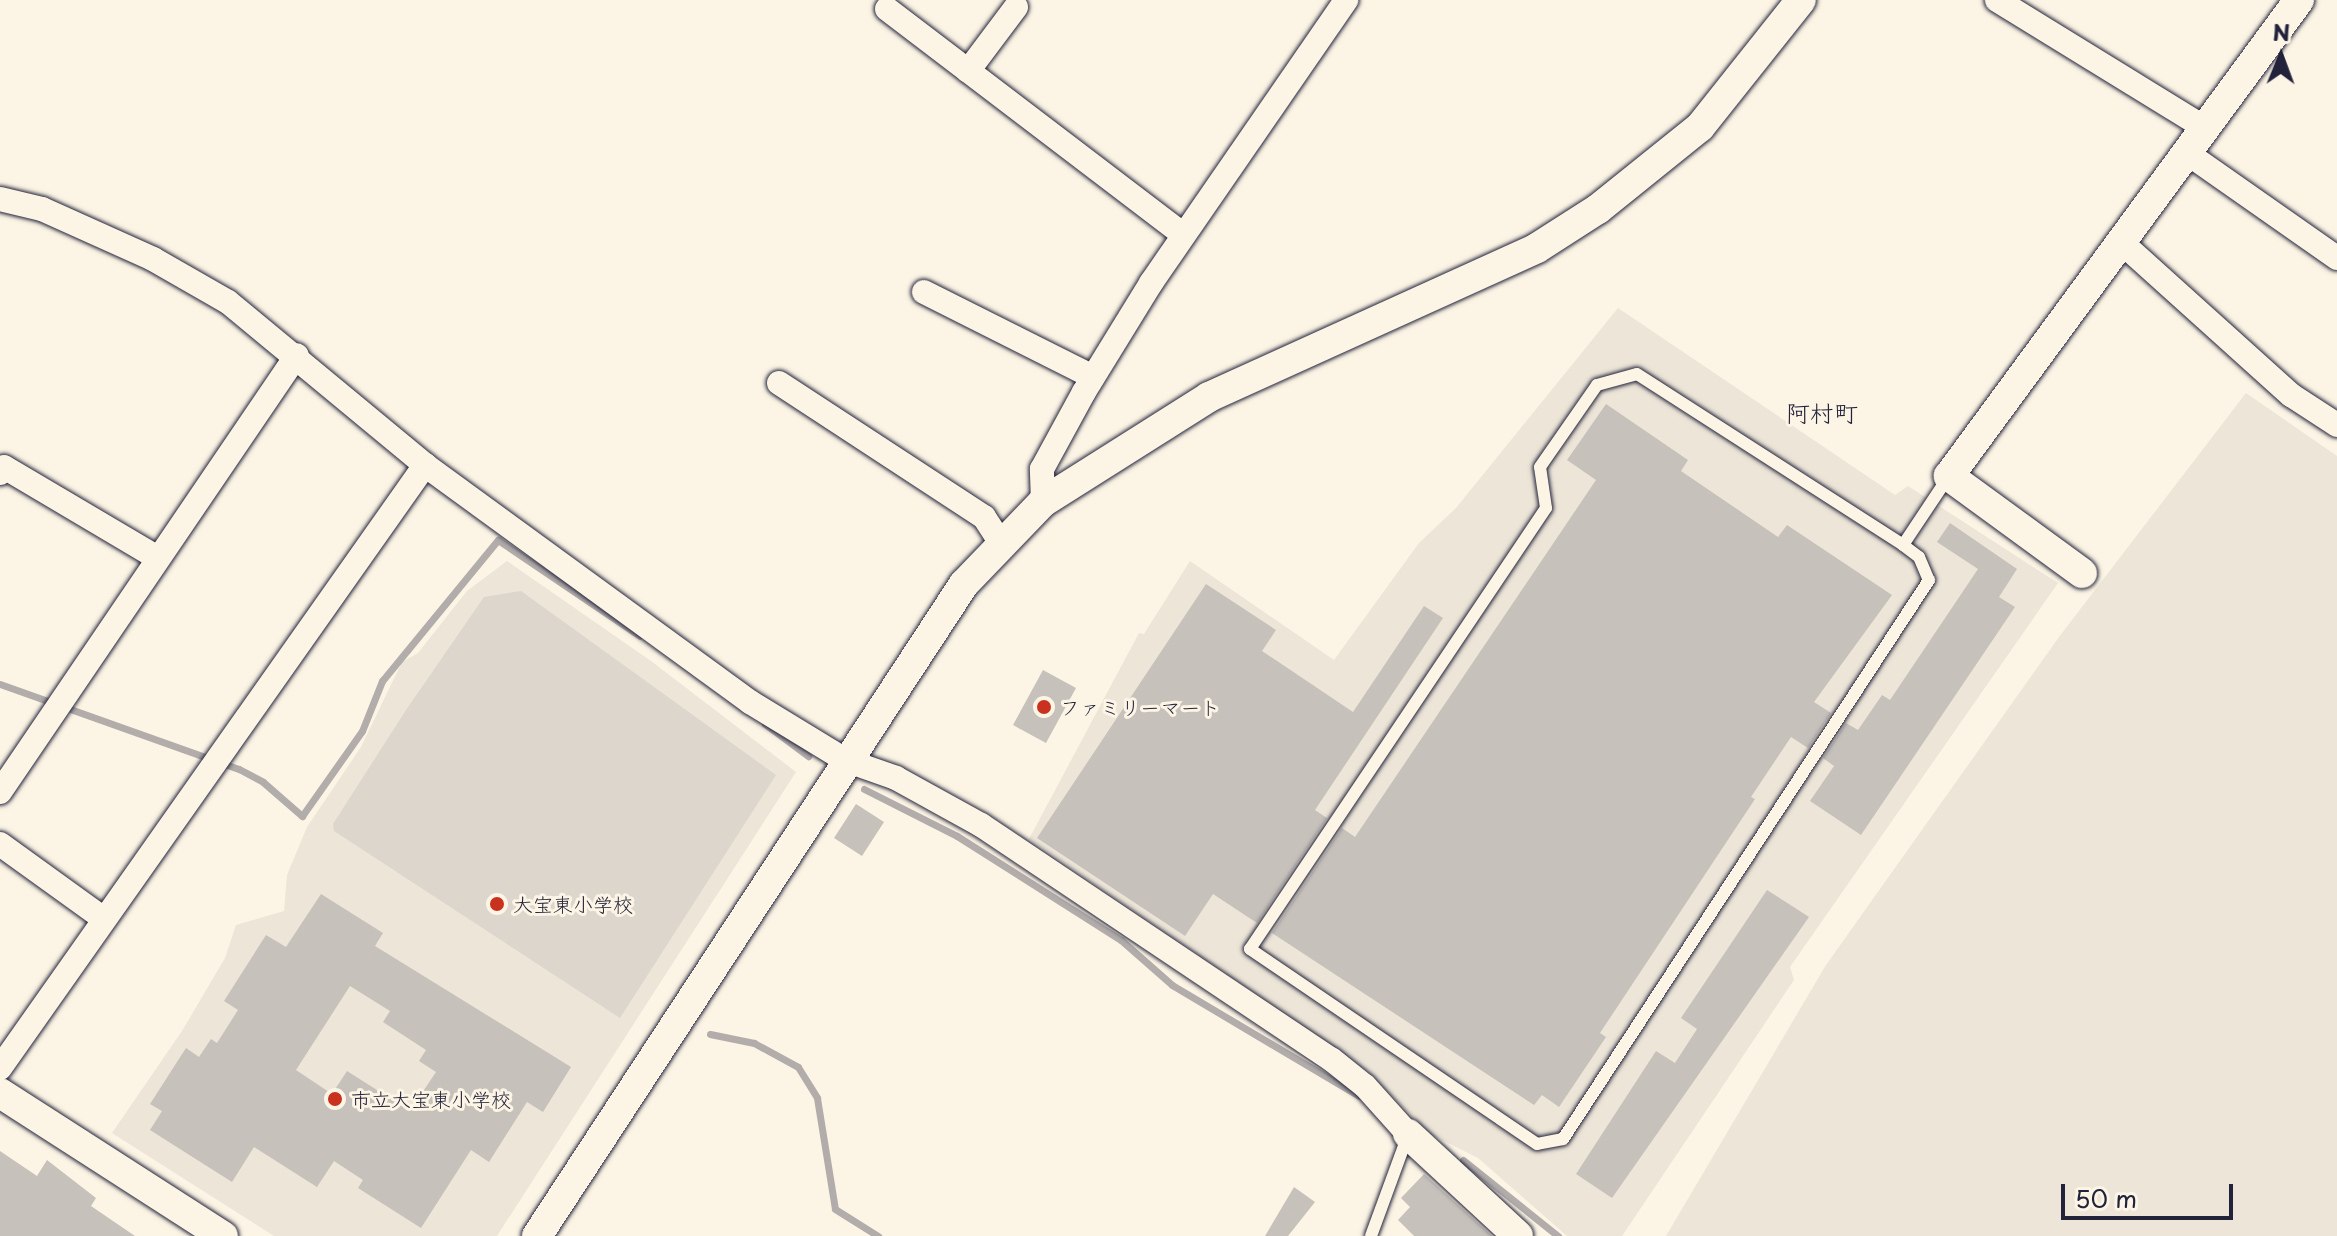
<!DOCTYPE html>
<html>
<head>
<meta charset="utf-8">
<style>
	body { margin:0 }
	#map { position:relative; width:2337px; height:1236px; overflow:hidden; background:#fcf5e5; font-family:"Playpen Sans","Klee One",sans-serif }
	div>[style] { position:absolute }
	.built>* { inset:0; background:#ece5d8 }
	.green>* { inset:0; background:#dcd6cc }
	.stream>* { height:7px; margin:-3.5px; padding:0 3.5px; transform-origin:3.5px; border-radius:3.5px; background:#b2adab }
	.building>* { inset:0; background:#c6c1bb }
	.roads { filter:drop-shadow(0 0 2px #22223b) drop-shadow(0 0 2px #22223b) }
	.service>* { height:12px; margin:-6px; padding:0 6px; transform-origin:6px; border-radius:6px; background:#fcf5e5 }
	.minor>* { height:24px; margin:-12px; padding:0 12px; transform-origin:12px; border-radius:12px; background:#fcf5e5 }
	.tertiary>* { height:30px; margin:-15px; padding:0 15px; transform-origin:15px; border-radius:15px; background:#fcf5e5 }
	.dots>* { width:22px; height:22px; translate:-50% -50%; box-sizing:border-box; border:4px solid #fcf5e5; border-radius:50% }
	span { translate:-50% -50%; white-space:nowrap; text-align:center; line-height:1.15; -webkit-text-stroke:6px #fcf5e5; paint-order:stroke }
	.poi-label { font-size:20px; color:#22223b }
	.left { translate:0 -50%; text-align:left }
	.quarter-label { font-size:24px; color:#22223b }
	.north { position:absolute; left:2241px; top:16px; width:80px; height:80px; -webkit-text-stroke:6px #fcf5e5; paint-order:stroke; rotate:1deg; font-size:22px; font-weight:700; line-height:32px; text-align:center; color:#22223b }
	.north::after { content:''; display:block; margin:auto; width:28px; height:36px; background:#22223b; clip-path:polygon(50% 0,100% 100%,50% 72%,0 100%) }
	.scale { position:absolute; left:2061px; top:1184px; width:172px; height:36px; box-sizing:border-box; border:4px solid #22223b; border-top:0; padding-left:10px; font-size:24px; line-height:28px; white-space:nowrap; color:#22223b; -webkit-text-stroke:6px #fcf5e5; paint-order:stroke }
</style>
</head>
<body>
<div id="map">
	<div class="built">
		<i style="clip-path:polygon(1618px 308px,1895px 495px,1908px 486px,2058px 583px,1790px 967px,1794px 980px,1622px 1236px,1567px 1236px,1478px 1158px,1430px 1134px,1367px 1071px,1029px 839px,1139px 633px,1144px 634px,1190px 561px,1334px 660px,1419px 543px,1456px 508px)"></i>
		<i style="clip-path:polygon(2246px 393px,2337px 456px,2337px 1236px,1666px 1236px,1826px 965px,2059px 637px)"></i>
		<i style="clip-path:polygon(507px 561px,651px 661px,796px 772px,497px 1236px,274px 1236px,112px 1133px,182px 1031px,225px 958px,236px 925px,284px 911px,287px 875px,307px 827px,361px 747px,402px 662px,418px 653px,467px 591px)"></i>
	</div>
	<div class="green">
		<i style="clip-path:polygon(521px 591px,776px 775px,620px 1018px,334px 831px,333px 824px,406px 710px,484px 597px)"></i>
	</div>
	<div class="stream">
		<i style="left:0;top:684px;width:254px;rotate:19.6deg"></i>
		<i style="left:239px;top:769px;width:27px;rotate:28deg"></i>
		<i style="left:263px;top:782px;width:52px;rotate:41.1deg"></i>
		<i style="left:302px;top:816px;width:104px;rotate:-54.8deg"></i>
		<i style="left:362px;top:731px;width:54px;rotate:-68.2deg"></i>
		<i style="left:382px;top:681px;width:183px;rotate:-50.6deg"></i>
		<i style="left:498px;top:540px;width:171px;rotate:34.1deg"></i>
		<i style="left:765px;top:724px;width:54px;rotate:36.7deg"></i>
		<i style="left:864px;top:789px;width:104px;rotate:26.8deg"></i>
		<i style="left:957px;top:836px;width:194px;rotate:32.4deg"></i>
		<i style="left:1121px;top:940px;width:68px;rotate:41.4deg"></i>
		<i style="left:1172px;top:985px;width:217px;rotate:30.7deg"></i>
		<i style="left:710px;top:1034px;width:45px;rotate:11.6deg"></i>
		<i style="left:754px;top:1043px;width:50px;rotate:28.6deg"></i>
		<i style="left:798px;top:1067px;width:36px;rotate:58deg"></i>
		<i style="left:817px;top:1098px;width:112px;rotate:80.8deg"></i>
		<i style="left:835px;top:1209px;width:51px;rotate:32.1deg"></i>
		<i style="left:1463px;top:1160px;width:122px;rotate:38.7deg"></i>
	</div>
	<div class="building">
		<i style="clip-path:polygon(1606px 404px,1688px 460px,1681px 471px,1778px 537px,1787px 525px,1892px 595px,1814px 702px,1831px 713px,1808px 748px,1791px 737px,1751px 797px,1755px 799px,1600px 1033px,1606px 1037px,1559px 1107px,1542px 1095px,1534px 1105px,1272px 933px,1342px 828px,1355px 837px,1596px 480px,1567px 460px)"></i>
		<i style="clip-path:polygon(1950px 523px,2017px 569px,1999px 597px,2015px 607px,1861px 835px,1810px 801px,1834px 766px,1823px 758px,1846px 723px,1858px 730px,1882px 695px,1890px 700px,1978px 569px,1937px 542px)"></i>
		<i style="clip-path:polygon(1206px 584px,1276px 630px,1262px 651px,1353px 712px,1424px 606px,1443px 618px,1315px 810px,1327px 818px,1257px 923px,1213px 894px,1185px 936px,1037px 838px)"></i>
		<i style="clip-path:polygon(1043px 670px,1076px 688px,1046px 743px,1013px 725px)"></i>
		<i style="clip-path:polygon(856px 804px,884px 822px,862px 856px,834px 838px)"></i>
		<i style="clip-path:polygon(1767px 890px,1809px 917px,1612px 1198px,1576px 1174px,1656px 1051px,1675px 1063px,1697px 1029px,1681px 1018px)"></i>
		<i style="clip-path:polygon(evenodd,321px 894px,383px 933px,375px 946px,571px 1067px,543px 1112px,527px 1102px,489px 1162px,471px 1150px,421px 1228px,358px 1188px,363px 1180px,334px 1161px,317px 1187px,254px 1147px,232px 1182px,150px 1130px,162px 1111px,150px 1104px,186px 1048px,199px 1057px,211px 1039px,217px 1043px,238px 1010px,224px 1001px,266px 935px,286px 947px,321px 894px,350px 986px,390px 1011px,383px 1022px,426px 1050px,419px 1061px,436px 1072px,410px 1111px,347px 1071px,332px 1094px,296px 1070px,350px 986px)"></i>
		<i style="clip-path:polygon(0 1151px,37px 1176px,47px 1160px,96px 1198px,91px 1206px,135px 1236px,0 1236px)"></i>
		<i style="clip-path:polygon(1424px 1174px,1492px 1236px,1414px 1236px,1398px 1220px,1410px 1207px,1401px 1198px)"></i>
		<i style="clip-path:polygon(1294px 1187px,1315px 1202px,1288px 1236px,1265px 1236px)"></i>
	</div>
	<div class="roads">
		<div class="service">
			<i style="left:1903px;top:545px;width:20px;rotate:37deg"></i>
			<i style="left:1919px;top:557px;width:25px;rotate:67deg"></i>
			<i style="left:1929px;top:580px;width:668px;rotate:123.21deg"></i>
			<i style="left:1563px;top:1139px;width:26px;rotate:169deg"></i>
			<i style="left:1537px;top:1144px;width:347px;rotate:-145.8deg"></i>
			<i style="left:1250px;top:949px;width:531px;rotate:-56.13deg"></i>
			<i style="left:1546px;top:508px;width:41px;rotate:-98.3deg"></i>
			<i style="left:1540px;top:467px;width:100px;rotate:-55.2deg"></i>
			<i style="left:1597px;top:385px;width:41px;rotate:-15.4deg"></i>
			<i style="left:1637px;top:374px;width:316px;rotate:32.7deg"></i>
			<i style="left:1903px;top:545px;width:83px;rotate:-56.3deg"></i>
			<i style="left:1371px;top:1236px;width:108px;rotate:-69.9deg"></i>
		</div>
		<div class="minor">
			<i style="left:1997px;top:0;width:244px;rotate:31.6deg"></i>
			<i style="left:887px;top:9px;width:373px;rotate:37.3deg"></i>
			<i style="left:968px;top:71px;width:80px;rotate:-53.1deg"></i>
			<i style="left:2187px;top:153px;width:183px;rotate:35deg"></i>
			<i style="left:0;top:199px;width:43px;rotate:13.4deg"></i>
			<i style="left:42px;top:209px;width:122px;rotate:24.2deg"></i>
			<i style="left:153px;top:259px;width:86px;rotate:29.8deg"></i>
			<i style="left:228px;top:302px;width:256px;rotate:39.6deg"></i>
			<i style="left:425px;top:465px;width:402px;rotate:36.1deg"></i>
			<i style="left:750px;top:702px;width:111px;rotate:31.4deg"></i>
			<i style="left:845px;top:760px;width:54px;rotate:19.4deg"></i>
			<i style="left:896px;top:778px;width:97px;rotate:28.9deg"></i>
			<i style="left:981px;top:825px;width:421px;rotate:33.8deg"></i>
			<i style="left:1331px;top:1059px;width:43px;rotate:38.5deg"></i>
			<i style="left:1365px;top:1086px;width:64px;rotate:48.1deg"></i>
			<i style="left:2121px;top:242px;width:229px;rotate:42deg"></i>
			<i style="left:2291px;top:395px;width:55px;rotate:33.1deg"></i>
			<i style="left:924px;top:292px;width:189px;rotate:26.7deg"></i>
			<i style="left:779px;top:383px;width:245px;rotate:33.2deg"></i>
			<i style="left:984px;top:517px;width:33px;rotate:57deg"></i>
			<i style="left:0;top:473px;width:7px;rotate:-56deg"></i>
			<i style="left:4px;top:467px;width:177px;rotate:30.6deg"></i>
			<i style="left:1043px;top:502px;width:33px;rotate:-92deg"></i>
			<i style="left:1042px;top:469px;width:88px;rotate:-61.4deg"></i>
			<i style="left:1084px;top:392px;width:128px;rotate:-58.4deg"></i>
			<i style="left:1151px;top:283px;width:344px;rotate:-55.4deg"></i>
			<i style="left:0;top:792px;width:528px;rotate:-55.8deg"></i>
			<i style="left:0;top:844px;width:128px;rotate:35.8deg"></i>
			<i style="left:0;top:1068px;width:738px;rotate:-54.82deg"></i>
		</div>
		<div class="tertiary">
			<i style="left:2082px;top:573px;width:165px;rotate:-143.9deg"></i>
			<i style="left:1949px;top:476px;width:591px;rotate:-53.67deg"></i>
			<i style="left:0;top:1093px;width:265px;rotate:32.7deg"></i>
			<i style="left:1408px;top:1134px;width:150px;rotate:42.8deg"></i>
			<i style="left:537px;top:1236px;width:779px;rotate:-56.78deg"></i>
			<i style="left:964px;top:584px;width:114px;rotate:-46.1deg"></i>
			<i style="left:1043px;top:502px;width:196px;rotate:-32.3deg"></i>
			<i style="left:1209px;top:397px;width:360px;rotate:-24.4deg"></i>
			<i style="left:1537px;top:248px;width:72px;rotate:-32.6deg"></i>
			<i style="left:1598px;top:209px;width:131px;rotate:-38.8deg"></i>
			<i style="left:1700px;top:127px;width:162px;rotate:-51.5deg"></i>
		</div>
	</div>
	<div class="dots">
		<i style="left:1044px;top:707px;background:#c8321e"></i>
		<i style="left:497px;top:904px;background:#c8321e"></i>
		<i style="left:335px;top:1099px;background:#c8321e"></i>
	</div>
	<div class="poi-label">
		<span class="left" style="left:1060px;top:707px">ファミリーマート</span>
		<span class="left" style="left:513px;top:904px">大宝東小学校</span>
		<span class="left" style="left:351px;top:1099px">市立大宝東小学校</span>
	</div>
	<div class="quarter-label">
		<span style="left:1822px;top:413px">阿村町</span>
	</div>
	<div class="north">N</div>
	<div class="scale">50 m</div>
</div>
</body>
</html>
